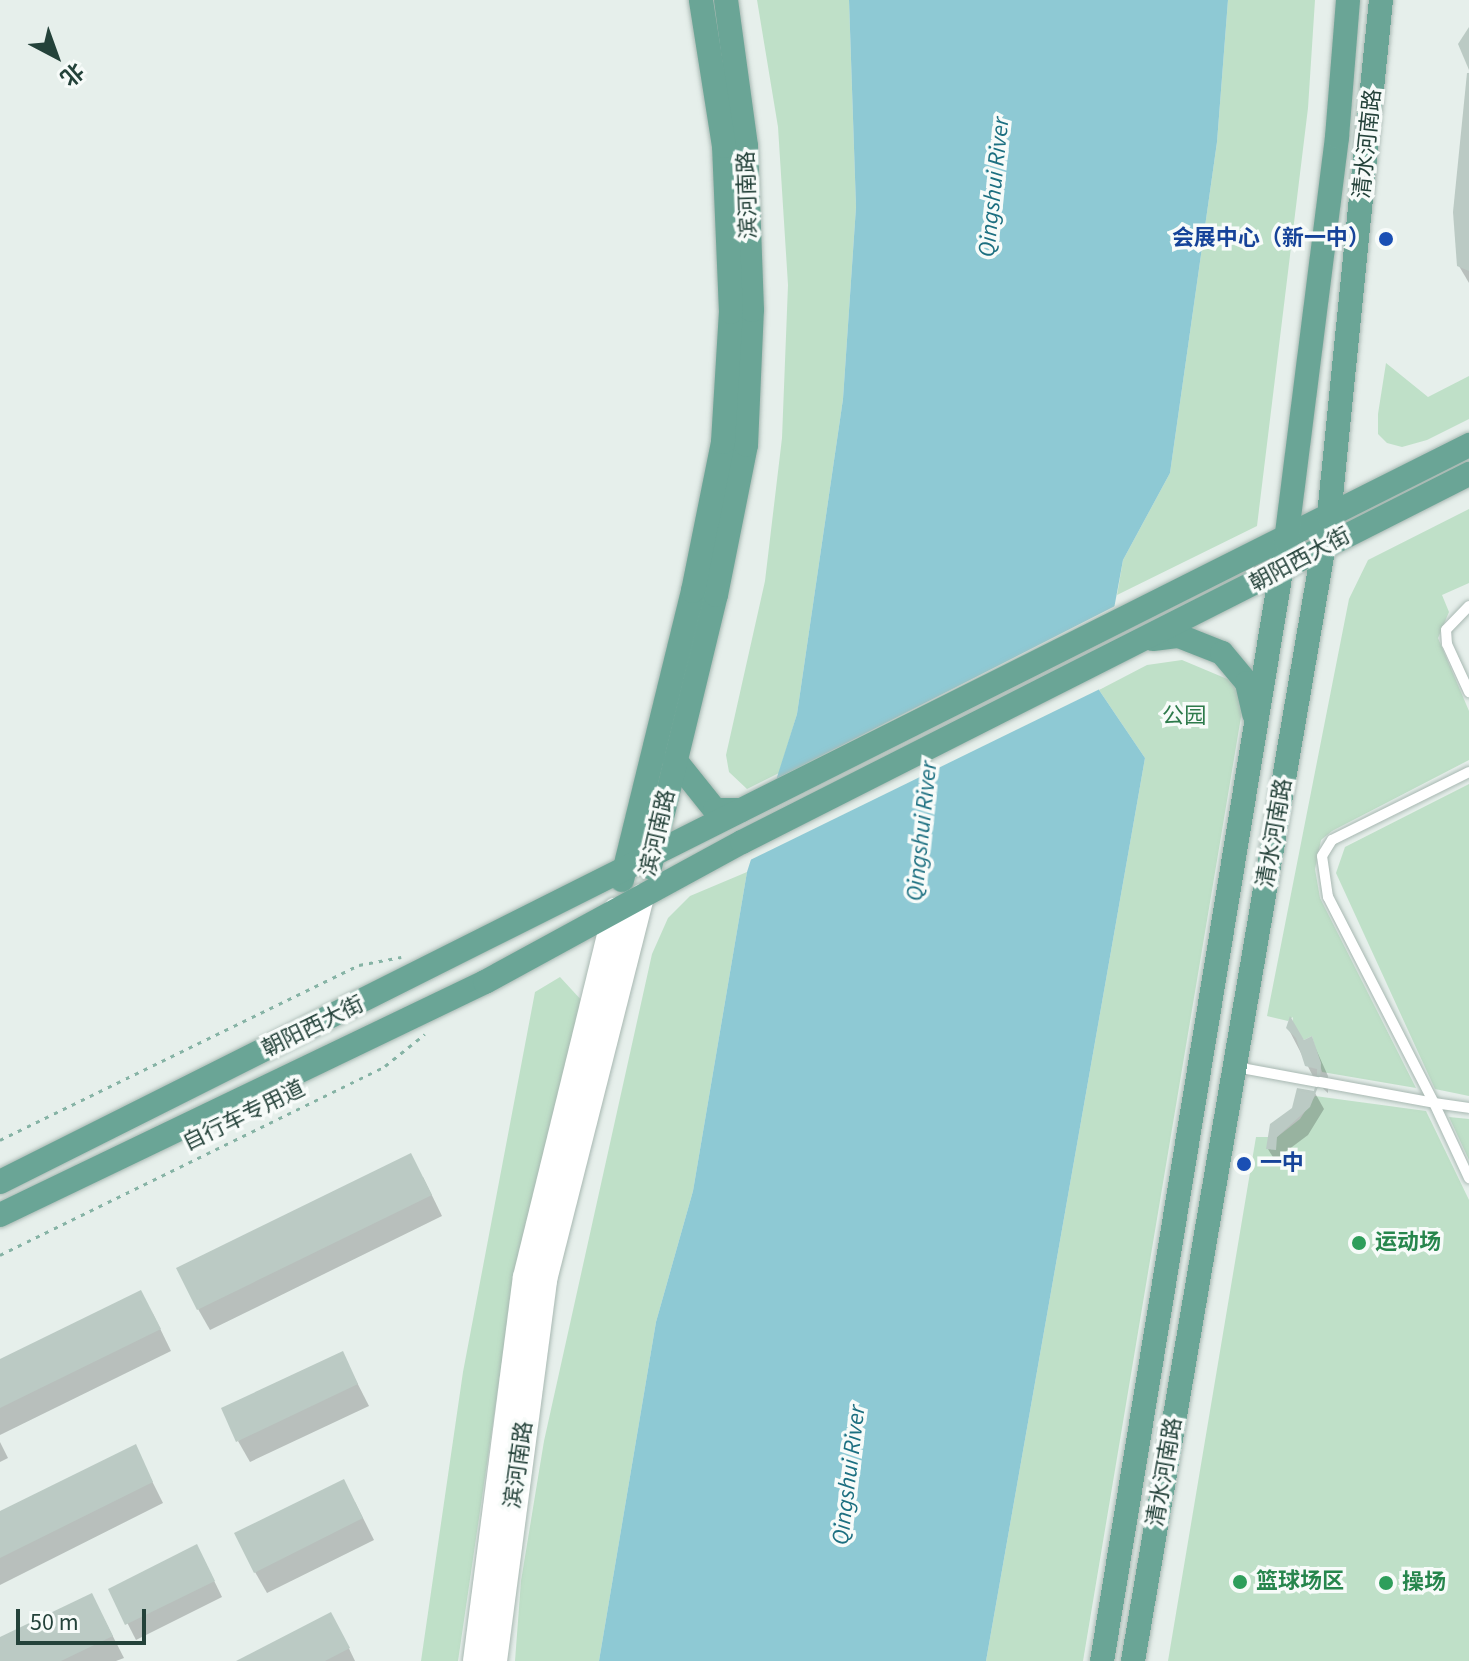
<!DOCTYPE html>
<html>
<head>
<meta charset="utf-8">
<style>
	body { margin:0 }
	#map { position:relative; width:1469px; height:1661px; overflow:hidden; background:#e6efeb; font-family:"Source Sans 3","Noto Sans SC",sans-serif }
	div>[style] { position:absolute }
	.green>* { inset:0; background:#bfe0c8 }
	.water>* { inset:0; background:#8ec9d4 }
	.pier>* { inset:0; background:#e6efeb }
	.shadow>* { inset:0; background:#0003 }
	.building>* { inset:0; background:#bbcac4 }
	.path>* { height:3px; margin-top:-1.5px; transform-origin:0; background:repeating-linear-gradient(90deg,#86b3a5 0 4px,transparent 0 10px) }
	.roads { filter:drop-shadow(0 0 2px #a8b8b2) drop-shadow(0 0 2px #a8b8b2) }
	.lane>* { height:10px; margin:-5px; padding:0 5px; transform-origin:5px; border-radius:5px; background:#fff }
	.secondary>* { height:24px; margin:-12px; padding:0 12px; transform-origin:12px; border-radius:12px; background:#fff }
	.primary>* { height:24px; margin:-12px; padding:0 12px; transform-origin:12px; border-radius:12px; background:#6aa596 }
	.dots>* { width:22px; height:22px; translate:-50% -50%; box-sizing:border-box; border:4px solid #f7fbf9; border-radius:50% }
	span { translate:-50% -50%; white-space:nowrap; text-align:center; line-height:1.15; -webkit-text-stroke:7px #f7fbf9; paint-order:stroke }
	.street-label { font-size:22px; color:#24423a }
	.transit-label { font-size:22px; color:#164399; font-weight:700 }
	.right { translate:-100% -50%; text-align:right }
	.left { translate:0 -50%; text-align:left }
	.park-label { font-size:22px; color:#2d7a4b }
	.leisure-label { font-size:22px; color:#27864d; font-weight:700 }
	.water-label { font-size:24px; color:#1c6f80; font-style:italic }
	.north { position:absolute; left:16px; top:16px; width:80px; height:80px; -webkit-text-stroke:6px #f7fbf9; paint-order:stroke; rotate:139deg; font-size:22px; font-weight:700; line-height:32px; text-align:center; color:#24423a }
	.north::after { content:''; display:block; margin:auto; width:28px; height:36px; background:#24423a; clip-path:polygon(50% 0,100% 100%,50% 72%,0 100%) }
	.scale { position:absolute; left:16px; top:1609px; width:130px; height:36px; box-sizing:border-box; border:4px solid #24423a; border-top:0; padding-left:10px; font-size:24px; line-height:28px; white-space:nowrap; color:#24423a; -webkit-text-stroke:6px #f7fbf9; paint-order:stroke }
</style>
</head>
<body>
<div id="map">
	<div class="green">
		<i style="clip-path:polygon(757px 0,849px 0,856px 207px,843px 399px,797px 714px,779px 773px,747px 789px,729px 772px,726px 755px,765px 581px,782px 438px,788px 285px,778px 127px)"></i>
		<i style="clip-path:polygon(1228px 0,1315px 0,1308px 108px,1257px 526px,1117px 595px,1123px 560px,1170px 473px,1217px 142px)"></i>
		<i style="clip-path:polygon(1386px 363px,1428px 397px,1469px 376px,1469px 419px,1427px 440px,1402px 447px,1387px 443px,1378px 434px,1378px 414px)"></i>
		<i style="clip-path:polygon(1469px 509px,1469px 583px,1442px 595px,1449px 612px,1438px 638px,1469px 711px,1469px 760px,1332px 831px,1321px 840px,1315px 869px,1320px 898px,1416px 1088px,1322px 1072px,1312px 1036px,1304px 1040px,1292px 1025px,1293px 1017px,1288px 1021px,1267px 1016px,1349px 599px,1368px 560px)"></i>
		<i style="clip-path:polygon(1182px 660px,1232px 681px,1243px 705px,1083px 1661px,986px 1661px,1145px 758px,1099px 690px,1147px 665px)"></i>
		<i style="clip-path:polygon(1469px 784px,1469px 1096px,1435px 1089px,1336px 873px,1345px 847px)"></i>
		<i style="clip-path:polygon(747px 872px,693px 1191px,656px 1322px,599px 1661px,515px 1661px,521px 1581px,544px 1441px,652px 954px,668px 918px,690px 896px)"></i>
		<i style="clip-path:polygon(560px 977px,584px 1003px,511px 1300px,458px 1661px,421px 1661px,463px 1372px,535px 992px)"></i>
		<i style="clip-path:polygon(1315px 1096px,1426px 1111px,1469px 1200px,1469px 1661px,1168px 1661px,1256px 1137px,1277px 1137px,1300px 1119px)"></i>
		<i style="clip-path:polygon(1449px 1117px,1469px 1119px,1469px 1160px)"></i>
	</div>
	<div class="water">
		<i style="clip-path:polygon(849px 0,1228px 0,1217px 142px,1170px 473px,1123px 560px,1099px 690px,1145px 758px,986px 1661px,599px 1661px,656px 1322px,693px 1191px,747px 872px,797px 714px,843px 399px,856px 207px)"></i>
	</div>
	<div class="pier">
		<i style="clip-path:polygon(1119px 604px,1104px 687px,746px 862px,772px 781px)"></i>
	</div>
	<div class="shadow">
		<i style="clip-path:polygon(1469px 72px,1469px 283px,1459px 266px,1455px 213px)"></i>
		<i style="clip-path:polygon(1288px 1028px,1303px 1043px,1311px 1038px,1328px 1076px,1328px 1093px,1316px 1082px)"></i>
		<i style="clip-path:polygon(1298px 1091px,1315px 1093px,1324px 1109px,1308px 1135px,1284px 1153px,1284px 1165px,1277px 1164px,1268px 1149px,1293px 1110px)"></i>
		<i style="clip-path:polygon(423px 1177px,442px 1216px,210px 1330px,198px 1309px)"></i>
		<i style="clip-path:polygon(153px 1314px,171px 1351px,0 1435px,0 1361px)"></i>
		<i style="clip-path:polygon(342px 1353px,369px 1406px,250px 1462px,238px 1441px)"></i>
		<i style="clip-path:polygon(0 1442px,8px 1458px,0 1462px)"></i>
		<i style="clip-path:polygon(135px 1447px,163px 1503px,0 1585px,0 1513px)"></i>
		<i style="clip-path:polygon(355px 1502px,374px 1540px,267px 1593px,255px 1572px)"></i>
		<i style="clip-path:polygon(205px 1562px,222px 1597px,136px 1640px,110px 1589px)"></i>
		<i style="clip-path:polygon(103px 1617px,124px 1658px,116px 1661px,0 1661px,0 1639px)"></i>
		<i style="clip-path:polygon(343px 1636px,355px 1661px,240px 1661px)"></i>
	</div>
	<div class="building">
		<i style="clip-path:polygon(1469px 27px,1469px 70px,1458px 44px)"></i>
		<i style="clip-path:polygon(1467px 73px,1469px 73px,1469px 271px,1457px 266px,1453px 212px)"></i>
		<i style="clip-path:polygon(1290px 1016px,1304px 1040px,1312px 1036px,1321px 1063px,1320px 1082px,1310px 1107px,1277px 1137px,1276px 1150px,1266px 1149px,1270px 1124px,1292px 1108px,1297px 1088px,1314px 1091px,1317px 1079px,1317px 1069px,1305px 1066px,1296px 1038px,1286px 1028px)"></i>
		<i style="clip-path:polygon(411px 1153px,432px 1195px,197px 1310px,176px 1268px)"></i>
		<i style="clip-path:polygon(141px 1290px,161px 1329px,0 1408px,0 1359px)"></i>
		<i style="clip-path:polygon(343px 1351px,358px 1384px,236px 1442px,221px 1408px)"></i>
		<i style="clip-path:polygon(136px 1444px,153px 1482px,0 1558px,0 1511px)"></i>
		<i style="clip-path:polygon(344px 1479px,363px 1518px,254px 1573px,234px 1533px)"></i>
		<i style="clip-path:polygon(197px 1544px,215px 1581px,125px 1625px,108px 1589px)"></i>
		<i style="clip-path:polygon(92px 1593px,113px 1636px,61px 1661px,0 1661px,0 1637px)"></i>
		<i style="clip-path:polygon(331px 1612px,350px 1648px,325px 1661px,236px 1661px)"></i>
	</div>
	<div class="path">
		<i style="left:0;top:1140px;width:399px;rotate:-26deg"></i>
		<i style="left:359px;top:965px;width:43px;rotate:-10.8deg"></i>
		<i style="left:0;top:1255px;width:429px;rotate:-26.1deg"></i>
		<i style="left:385px;top:1066px;width:51px;rotate:-38.7deg"></i>
	</div>
	<div class="roads">
		<div class="lane">
			<i style="left:1469px;top:606px;width:33px;rotate:134deg"></i>
			<i style="left:1446px;top:630px;width:14px;rotate:86deg"></i>
			<i style="left:1447px;top:644px;width:53px;rotate:65.4deg"></i>
			<i style="left:1236px;top:1067px;width:82px;rotate:10.5deg"></i>
			<i style="left:1320px;top:1082px;width:116px;rotate:10.4deg"></i>
			<i style="left:1434px;top:1103px;width:232px;rotate:-117.2deg"></i>
			<i style="left:1328px;top:897px;width:41px;rotate:-98.3deg"></i>
			<i style="left:1322px;top:856px;width:19px;rotate:-58deg"></i>
			<i style="left:1332px;top:840px;width:153px;rotate:-26.4deg"></i>
			<i style="left:1434px;top:1103px;width:83px;rotate:65deg"></i>
			<i style="left:1434px;top:1103px;width:35px;rotate:8deg"></i>
		</div>
		<div class="secondary">
			<i style="left:475px;top:1661px;width:387px;rotate:-82.6deg"></i>
			<i style="left:525px;top:1277px;width:378px;rotate:-76.2deg"></i>
			<i style="left:495px;top:1661px;width:384px;rotate:-82.5deg"></i>
			<i style="left:545px;top:1280px;width:396px;rotate:-75.8deg"></i>
		</div>
		<div class="primary">
			<i style="left:1153px;top:639px;width:26px;rotate:-7deg"></i>
			<i style="left:1179px;top:636px;width:46px;rotate:21.6deg"></i>
			<i style="left:1222px;top:653px;width:39px;rotate:50deg"></i>
			<i style="left:1247px;top:683px;width:32px;rotate:77deg"></i>
			<i style="left:675px;top:760px;width:64px;rotate:51.3deg"></i>
			<i style="left:715px;top:810px;width:26px"></i>
			<i style="left:650px;top:867px;width:280px;rotate:-76.4deg"></i>
			<i style="left:716px;top:595px;width:153px;rotate:-78.7deg"></i>
			<i style="left:746px;top:445px;width:135px;rotate:-87.5deg"></i>
			<i style="left:752px;top:310px;width:164px;rotate:-92.1deg"></i>
			<i style="left:746px;top:146px;width:147px;rotate:-97.8deg"></i>
			<i style="left:622px;top:880px;width:298px;rotate:-76.2deg"></i>
			<i style="left:693px;top:591px;width:152px;rotate:-78.6deg"></i>
			<i style="left:723px;top:442px;width:130px;rotate:-86.5deg"></i>
			<i style="left:731px;top:312px;width:166px;rotate:-92.4deg"></i>
			<i style="left:724px;top:146px;width:148px;rotate:-99deg"></i>
			<i style="left:0;top:1182px;width:1644px;rotate:-26.64deg"></i>
			<i style="left:0;top:1215px;width:538px;rotate:-25.66deg"></i>
			<i style="left:485px;top:982px;width:293px;rotate:-28.6deg"></i>
			<i style="left:742px;top:842px;width:815px;rotate:-26.85deg"></i>
			<i style="left:1102px;top:1661px;width:1135px;rotate:-80.67deg"></i>
			<i style="left:1286px;top:541px;width:407px;rotate:-82.8deg"></i>
			<i style="left:1337px;top:137px;width:137px;rotate:-85.4deg"></i>
			<i style="left:1133px;top:1661px;width:1162px;rotate:-80.29deg"></i>
			<i style="left:1329px;top:516px;width:519px;rotate:-84.25deg"></i>
		</div>
	</div>
	<div class="dots">
		<i style="left:1386px;top:239px;background:#1a4fb4"></i>
		<i style="left:1244px;top:1164px;background:#1a4fb4"></i>
		<i style="left:1359px;top:1243px;background:#2e9e5b"></i>
		<i style="left:1240px;top:1582px;background:#2e9e5b"></i>
		<i style="left:1386px;top:1583px;background:#2e9e5b"></i>
	</div>
	<div class="street-label">
		<span style="left:1368px;top:144px;rotate:-84deg">清水河南路</span>
		<span style="left:748px;top:195px;rotate:-92deg">滨河南路</span>
		<span style="left:1300px;top:560px;rotate:-28deg">朝阳西大街</span>
		<span style="left:658px;top:833px;rotate:-77deg">滨河南路</span>
		<span style="left:1275px;top:833px;rotate:-80deg">清水河南路</span>
		<span style="left:313px;top:1027px;rotate:-26deg">朝阳西大街</span>
		<span style="left:244px;top:1116px;rotate:-26deg">自行车专用道</span>
		<span style="left:519px;top:1465px;rotate:-82deg">滨河南路</span>
		<span style="left:1165px;top:1472px;rotate:-80deg">清水河南路</span>
	</div>
	<div class="transit-label">
		<span class="right" style="left:1370px;top:239px">会展中心（新一中）</span>
		<span class="left" style="left:1260px;top:1164px">一中</span>
	</div>
	<div class="park-label">
		<span style="left:1184px;top:717px">公园</span>
	</div>
	<div class="leisure-label">
		<span class="left" style="left:1375px;top:1243px">运动场</span>
		<span class="left" style="left:1256px;top:1582px">篮球场区</span>
		<span class="left" style="left:1402px;top:1583px">操场</span>
	</div>
	<div class="water-label">
		<span style="left:994px;top:187px;rotate:-84deg">Qingshui River</span>
		<span style="left:922px;top:831px;rotate:-84deg">Qingshui River</span>
		<span style="left:849px;top:1475px;rotate:-83deg">Qingshui River</span>
	</div>
	<div class="north">北</div>
	<div class="scale">50 m</div>
</div>
</body>
</html>
